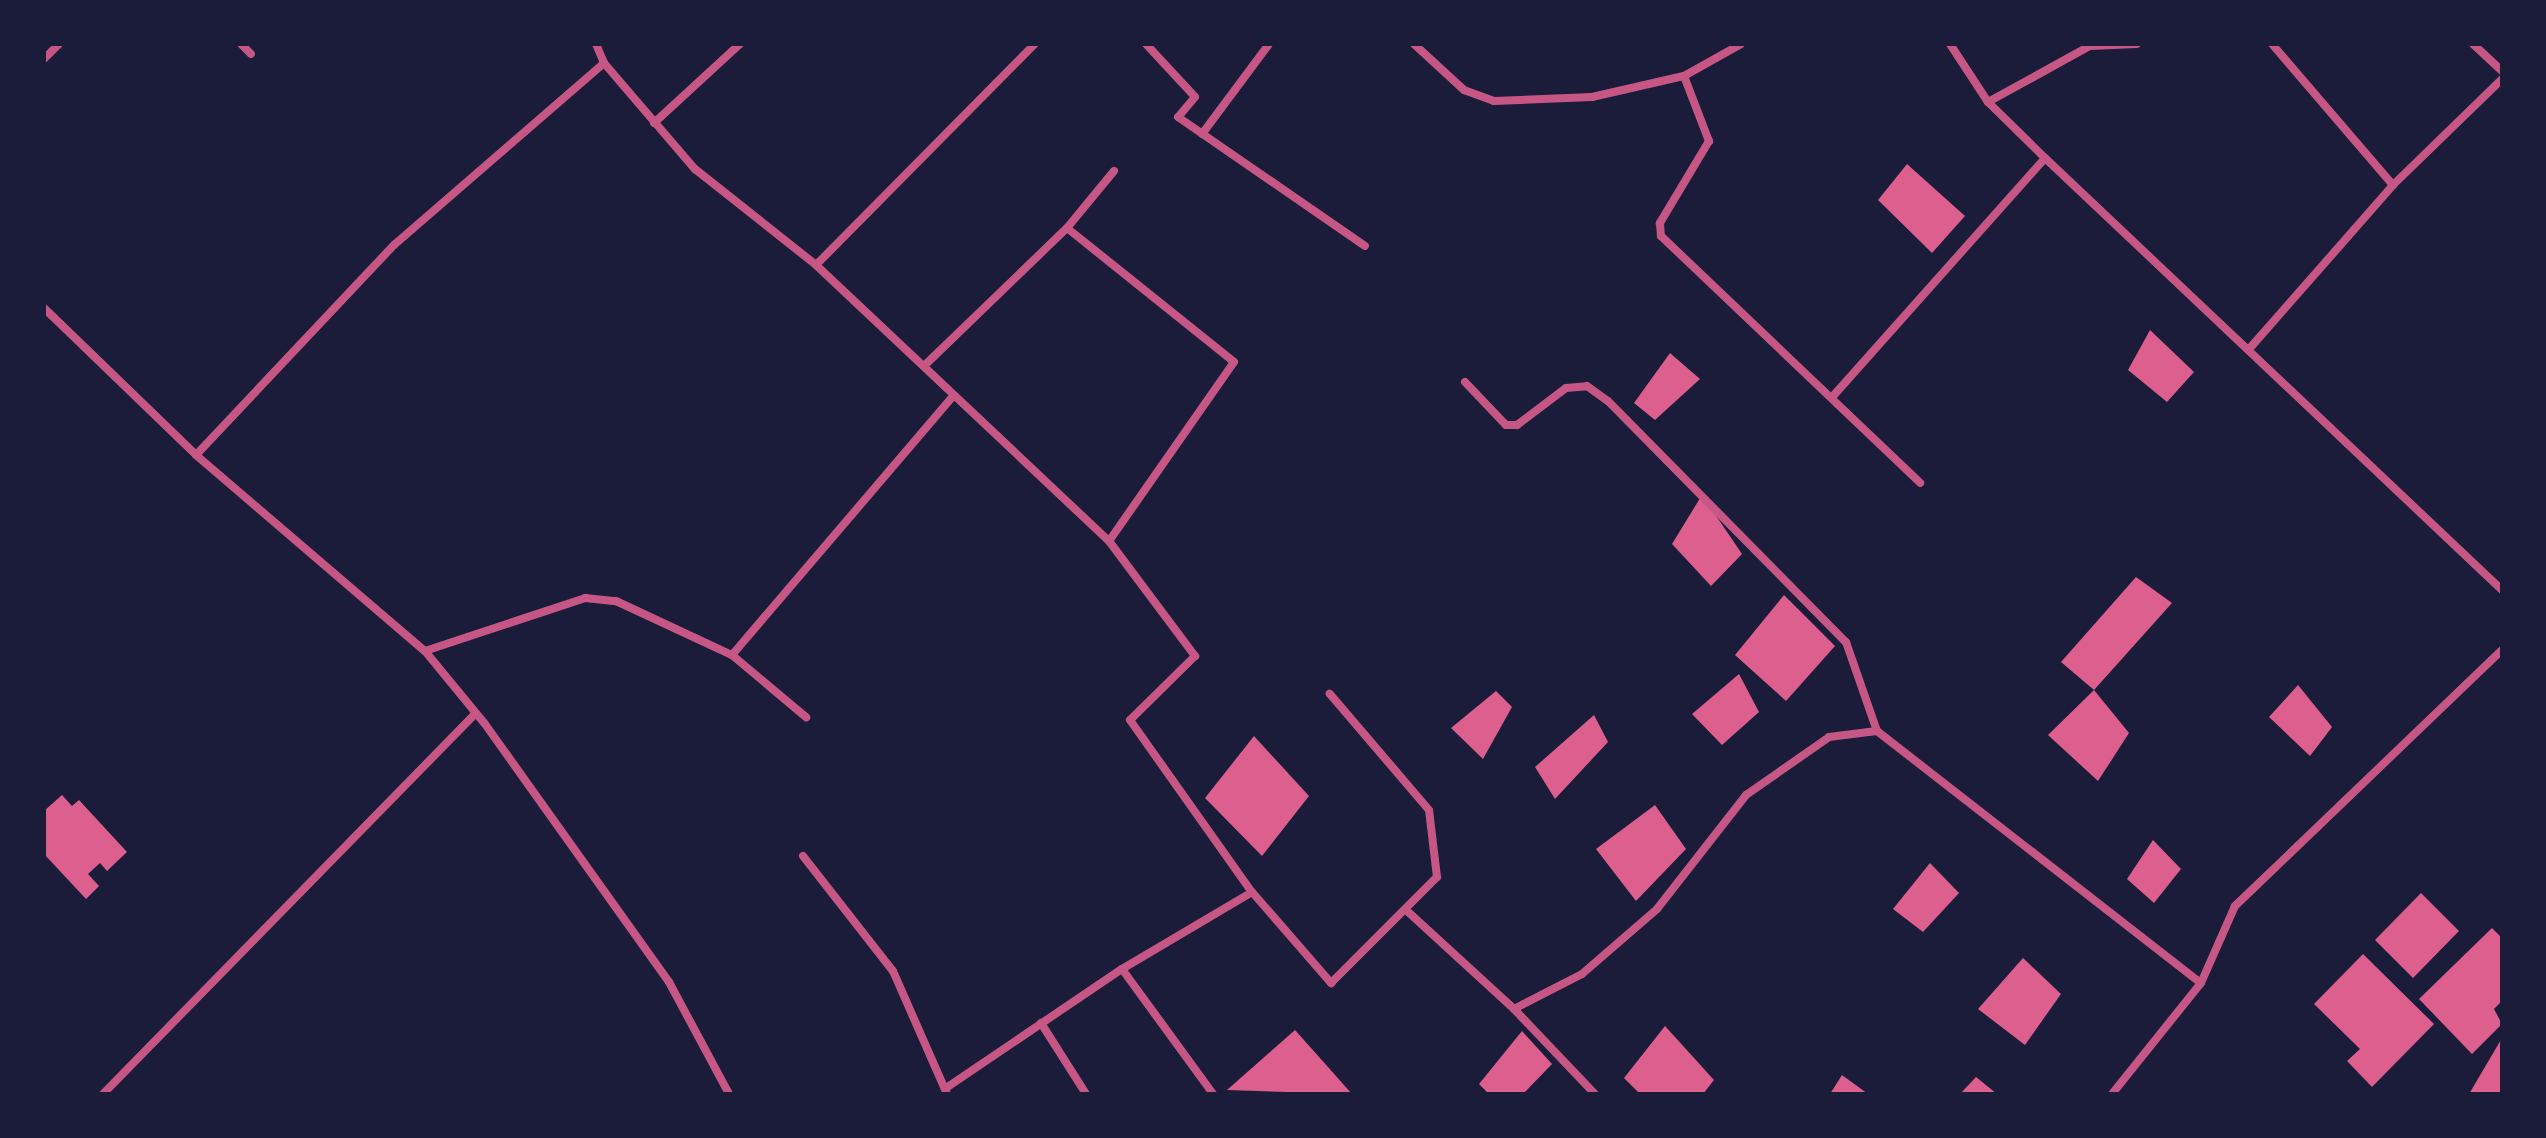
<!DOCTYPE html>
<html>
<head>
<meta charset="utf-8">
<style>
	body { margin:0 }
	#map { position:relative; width:2546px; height:1138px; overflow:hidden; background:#1b1b3a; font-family:"IBM Plex Sans",sans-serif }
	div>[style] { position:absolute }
	.building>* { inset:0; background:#dd5f8e }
	.minor>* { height:8px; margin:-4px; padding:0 4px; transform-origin:4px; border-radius:4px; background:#c65784 }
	span { translate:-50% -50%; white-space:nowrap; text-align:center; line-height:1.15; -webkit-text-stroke:6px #1b1b3a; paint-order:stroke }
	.frame { position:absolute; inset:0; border:46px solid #1b1b3a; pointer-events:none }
</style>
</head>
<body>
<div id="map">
	<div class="building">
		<i style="clip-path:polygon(1907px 164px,1965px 216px,1932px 253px,1878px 200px)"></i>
		<i style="clip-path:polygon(2150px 330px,2194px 372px,2167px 402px,2128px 370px)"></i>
		<i style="clip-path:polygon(1670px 353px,1700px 379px,1655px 420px,1634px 403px)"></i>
		<i style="clip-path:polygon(1702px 495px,1742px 554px,1711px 586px,1672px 544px)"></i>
		<i style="clip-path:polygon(2136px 577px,2172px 603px,2094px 690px,2061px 662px)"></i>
		<i style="clip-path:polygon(1784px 595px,1835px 646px,1786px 701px,1735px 655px)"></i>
		<i style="clip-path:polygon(1739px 674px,1759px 712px,1722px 745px,1692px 714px)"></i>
		<i style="clip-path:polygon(2298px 685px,2332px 727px,2310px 756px,2269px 717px)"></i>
		<i style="clip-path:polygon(2094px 690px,2129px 733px,2098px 781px,2048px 735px)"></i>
		<i style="clip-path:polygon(1496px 691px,1512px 707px,1483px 759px,1451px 728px)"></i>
		<i style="clip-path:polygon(1594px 715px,1608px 742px,1555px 799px,1535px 767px)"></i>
		<i style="clip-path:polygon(1254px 736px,1309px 796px,1262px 856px,1205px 798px)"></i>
		<i style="clip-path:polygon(62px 795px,72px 806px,79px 800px,127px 852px,107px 871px,100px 863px,88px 874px,99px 886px,86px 899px,44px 854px,44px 811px)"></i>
		<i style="clip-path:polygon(1655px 805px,1686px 849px,1636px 901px,1596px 849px)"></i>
		<i style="clip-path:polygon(2153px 840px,2181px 869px,2154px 903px,2127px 879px)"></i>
		<i style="clip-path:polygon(1930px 863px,1959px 893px,1923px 932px,1893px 909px)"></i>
		<i style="clip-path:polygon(2421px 893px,2459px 931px,2413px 978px,2375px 940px)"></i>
		<i style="clip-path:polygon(2492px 928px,2502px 938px,2502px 1001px,2494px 1009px,2502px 1024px,2472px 1054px,2419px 999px)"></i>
		<i style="clip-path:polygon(2363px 954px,2434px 1024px,2372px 1087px,2347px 1061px,2360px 1049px,2314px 1004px)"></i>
		<i style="clip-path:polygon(2023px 958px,2061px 994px,2025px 1045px,1978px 1009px)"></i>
		<i style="clip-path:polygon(1665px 1026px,1714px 1080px,1703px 1094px,1640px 1094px,1624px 1078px)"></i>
		<i style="clip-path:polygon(1295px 1030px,1352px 1094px,1227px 1090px)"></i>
		<i style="clip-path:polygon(1522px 1031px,1552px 1064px,1523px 1094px,1489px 1094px,1479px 1084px)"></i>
		<i style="clip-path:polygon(2502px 1038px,2502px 1094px,2469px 1094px)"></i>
		<i style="clip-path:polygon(1842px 1075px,1868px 1094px,1830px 1094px)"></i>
		<i style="clip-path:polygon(1976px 1077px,1997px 1094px,1960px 1094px)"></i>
	</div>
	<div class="minor">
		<i style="left:241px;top:44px;width:14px;rotate:45deg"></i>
		<i style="left:596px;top:44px;width:21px;rotate:67deg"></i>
		<i style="left:604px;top:63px;width:140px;rotate:49.4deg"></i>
		<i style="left:695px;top:169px;width:154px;rotate:38.4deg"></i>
		<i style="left:816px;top:265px;width:403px;rotate:43.3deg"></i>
		<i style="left:1109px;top:541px;width:144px;rotate:53.2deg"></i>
		<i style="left:1195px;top:656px;width:91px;rotate:135.4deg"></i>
		<i style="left:1130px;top:720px;width:211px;rotate:54.7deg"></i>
		<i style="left:1252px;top:892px;width:121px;rotate:49deg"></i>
		<i style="left:1331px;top:983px;width:150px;rotate:-45deg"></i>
		<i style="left:1437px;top:877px;width:67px;rotate:-96.8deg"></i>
		<i style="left:1429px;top:810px;width:153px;rotate:-130.5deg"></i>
		<i style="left:1146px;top:44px;width:72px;rotate:47.2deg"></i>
		<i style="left:1195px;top:97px;width:26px;rotate:130deg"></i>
		<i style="left:1178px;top:117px;width:227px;rotate:34.6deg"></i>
		<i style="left:1414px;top:44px;width:68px;rotate:42.6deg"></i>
		<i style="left:1464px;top:90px;width:32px;rotate:20deg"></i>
		<i style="left:1494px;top:101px;width:98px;rotate:-2.3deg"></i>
		<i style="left:1592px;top:97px;width:94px;rotate:-12.9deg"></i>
		<i style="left:1684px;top:76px;width:65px;rotate:-29.3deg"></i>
		<i style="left:1950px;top:44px;width:69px;rotate:56.8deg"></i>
		<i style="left:1988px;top:102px;width:80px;rotate:44.5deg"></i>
		<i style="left:2045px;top:158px;width:629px;rotate:43.39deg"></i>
		<i style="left:2272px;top:44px;width:186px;rotate:49.4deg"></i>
		<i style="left:2473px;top:44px;width:40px;rotate:43deg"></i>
		<i style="left:44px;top:59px;width:21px;rotate:-45deg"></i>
		<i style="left:1684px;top:76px;width:70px;rotate:69deg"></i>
		<i style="left:1709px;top:141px;width:96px;rotate:120.9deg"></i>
		<i style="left:1660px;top:223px;width:13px;rotate:86deg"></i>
		<i style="left:1661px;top:236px;width:358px;rotate:43.6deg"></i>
		<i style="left:1988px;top:102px;width:116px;rotate:-28.8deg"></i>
		<i style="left:2090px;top:46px;width:47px;rotate:-2.4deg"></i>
		<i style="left:654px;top:123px;width:117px;rotate:-42.6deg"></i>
		<i style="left:1202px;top:134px;width:112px;rotate:-53.3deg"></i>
		<i style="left:1067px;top:228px;width:214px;rotate:38.7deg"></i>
		<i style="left:1234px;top:362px;width:218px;rotate:124.9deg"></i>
		<i style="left:816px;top:265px;width:311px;rotate:-45.3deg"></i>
		<i style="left:44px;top:308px;width:211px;rotate:44deg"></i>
		<i style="left:196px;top:455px;width:301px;rotate:40.6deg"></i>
		<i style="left:425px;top:651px;width:94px;rotate:50.6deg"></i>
		<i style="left:485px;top:724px;width:317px;rotate:54.5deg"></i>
		<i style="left:669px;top:982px;width:127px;rotate:61.8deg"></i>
		<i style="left:2250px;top:348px;width:217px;rotate:-48.7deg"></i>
		<i style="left:2393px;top:185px;width:152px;rotate:-44.2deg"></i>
		<i style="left:925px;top:365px;width:197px;rotate:-44deg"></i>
		<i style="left:1067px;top:228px;width:74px;rotate:-50.5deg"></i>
		<i style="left:1465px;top:382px;width:59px;rotate:46.4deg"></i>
		<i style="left:1506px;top:425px;width:11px"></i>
		<i style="left:1517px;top:425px;width:61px;rotate:-37.1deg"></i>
		<i style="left:1566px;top:388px;width:21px;rotate:-5deg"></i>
		<i style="left:1587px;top:386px;width:26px;rotate:36deg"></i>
		<i style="left:1608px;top:401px;width:339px;rotate:45.4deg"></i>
		<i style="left:1846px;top:642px;width:94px;rotate:70.8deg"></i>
		<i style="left:1877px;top:731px;width:410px;rotate:37.9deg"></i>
		<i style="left:1834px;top:395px;width:317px;rotate:-48.3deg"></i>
		<i style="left:196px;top:455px;width:289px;rotate:-46.7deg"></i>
		<i style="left:394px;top:245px;width:278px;rotate:-40.9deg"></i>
		<i style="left:425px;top:651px;width:169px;rotate:-18.3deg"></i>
		<i style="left:585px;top:598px;width:31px;rotate:6deg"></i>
		<i style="left:616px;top:601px;width:128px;rotate:25deg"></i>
		<i style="left:732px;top:655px;width:97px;rotate:40deg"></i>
		<i style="left:732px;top:655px;width:340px;rotate:-49.5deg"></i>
		<i style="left:803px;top:856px;width:146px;rotate:52deg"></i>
		<i style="left:893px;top:971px;width:134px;rotate:66.3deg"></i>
		<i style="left:1406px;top:910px;width:147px;rotate:42.5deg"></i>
		<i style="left:1514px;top:1009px;width:117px;rotate:46.4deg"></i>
		<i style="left:1122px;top:969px;width:155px;rotate:53.9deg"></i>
		<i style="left:1514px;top:1009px;width:76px;rotate:-27.2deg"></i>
		<i style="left:1582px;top:974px;width:99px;rotate:-40.9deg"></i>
		<i style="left:1657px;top:909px;width:145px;rotate:-52deg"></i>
		<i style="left:1746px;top:795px;width:101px;rotate:-34.9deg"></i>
		<i style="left:1829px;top:737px;width:48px;rotate:-7.1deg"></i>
		<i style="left:1041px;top:1023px;width:84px;rotate:57.6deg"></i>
		<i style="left:946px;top:1088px;width:212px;rotate:-34.1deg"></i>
		<i style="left:1122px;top:969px;width:151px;rotate:-30.6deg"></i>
		<i style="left:103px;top:1094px;width:533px;rotate:-45.61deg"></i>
		<i style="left:2112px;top:1094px;width:142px;rotate:-51.3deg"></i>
		<i style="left:2201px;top:983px;width:84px;rotate:-66.2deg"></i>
		<i style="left:2235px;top:906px;width:370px;rotate:-43.8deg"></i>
	</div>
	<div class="frame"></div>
</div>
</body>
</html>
